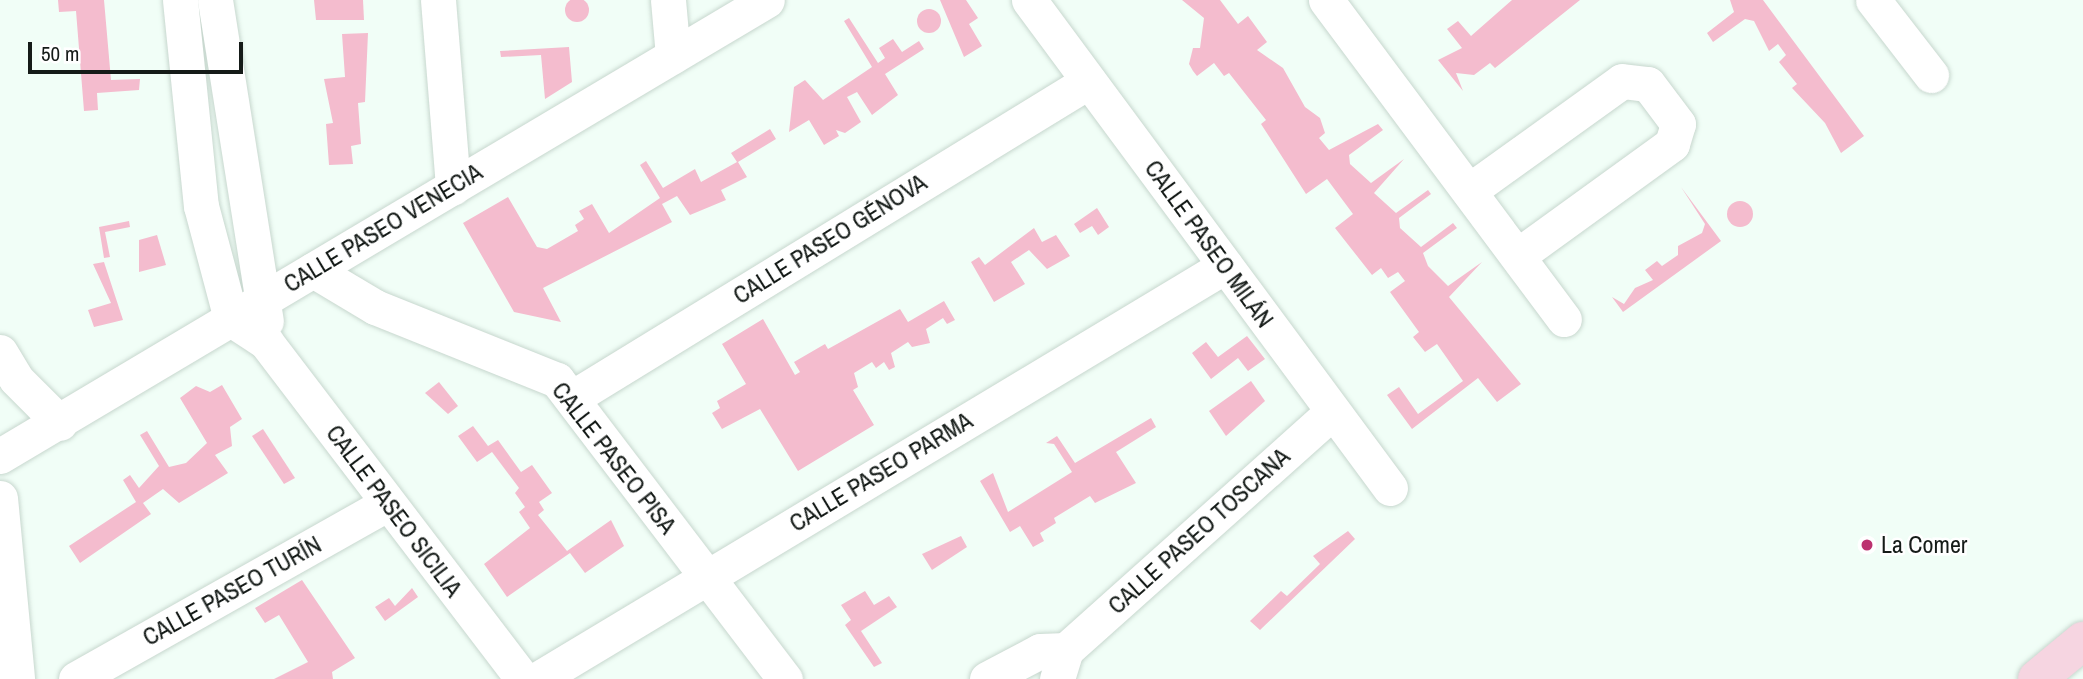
<!DOCTYPE html>
<html>
<head>
<meta charset="utf-8">
<style>
	body { margin:0 }
	#map { position:relative; width:2083px; height:679px; overflow:hidden; background:#f1fef7; font-family:"Archivo Narrow",sans-serif }
	div>[style] { position:absolute }
	.green>* { inset:0; background:#f4bcce }
	.round { border-radius:50% }
	.roads { filter:drop-shadow(0 0 2px #c7d7ce) drop-shadow(0 0 2px #c7d7ce) }
	.street>* { height:35px; margin:-17.5px; padding:0 17.5px; transform-origin:17.5px; border-radius:17.5px; background:#fff }
	.secondary>* { height:38px; margin:-19px; padding:0 19px; transform-origin:19px; border-radius:19px; background:#f6d5e1 }
	.dots>* { width:19px; height:19px; translate:-50% -50%; box-sizing:border-box; border:4px solid #fff; border-radius:50% }
	span { translate:-50% -50%; white-space:nowrap; text-align:center; line-height:1.15; -webkit-text-stroke:5px #fff; paint-order:stroke }
	.street-label { font-size:24px; color:#151b18 }
	.poi-label { font-size:24px; color:#151b18 }
	.left { translate:0 -50%; text-align:left }
	.scale { position:absolute; left:28px; top:42px; width:215px; height:32px; box-sizing:border-box; border:4px solid #151b18; border-top:0; padding-left:9px; font-size:21px; line-height:24px; white-space:nowrap; color:#151b18; -webkit-text-stroke:5px #fff; paint-order:stroke }
</style>
</head>
<body>
<div id="map">
	<div class="green">
		<i class="round" style="left:565px;top:-2px;width:24px;height:24px"></i>
		<i style="clip-path:polygon(58px 0,104px 0,111px 80px,140px 79px,139px 90px,97px 93px,98px 110px,84px 111px,76px 11px,59px 12px)"></i>
		<i style="clip-path:polygon(314px 0,363px 0,364px 20px,316px 20px)"></i>
		<i style="clip-path:polygon(940px 0,966px 0,978px 18px,969px 24px,982px 46px,964px 57px)"></i>
		<i style="clip-path:polygon(1182px 0,1220px 0,1238px 24px,1248px 16px,1267px 42px,1257px 50px,1283px 68px,1305px 107px,1320px 118px,1325px 133px,1319px 138px,1329px 150px,1378px 124px,1383px 130px,1349px 155px,1350px 164px,1371px 183px,1404px 159px,1374px 193px,1396px 213px,1428px 190px,1431px 194px,1399px 218px,1400px 228px,1421px 247px,1453px 223px,1457px 228px,1423px 253px,1428px 266px,1448px 286px,1482px 262px,1449px 297px,1521px 384px,1497px 402px,1478px 378px,1412px 429px,1387px 395px,1399px 387px,1418px 414px,1463px 381px,1437px 344px,1425px 352px,1413px 337px,1419px 332px,1390px 292px,1405px 281px,1398px 272px,1388px 278px,1381px 268px,1372px 275px,1335px 228px,1353px 214px,1327px 179px,1306px 194px,1261px 124px,1266px 120px,1229px 73px,1224px 76px,1214px 63px,1197px 76px,1193px 71px,1189px 64px,1193px 48px,1200px 48px,1204px 18px)"></i>
		<i style="clip-path:polygon(1512px 0,1580px 0,1495px 68px,1490px 63px,1474px 75px,1456px 73px,1463px 91px,1438px 60px,1462px 48px,1447px 29px,1458px 21px,1471px 36px)"></i>
		<i style="clip-path:polygon(1730px 0,1763px 0,1864px 136px,1841px 153px,1825px 123px,1792px 88px,1797px 84px,1779px 62px,1786px 55px,1778px 44px,1769px 51px,1754px 21px,1745px 19px,1713px 42px,1707px 33px,1734px 12px)"></i>
		<i class="round" style="left:917px;top:9px;width:24px;height:24px"></i>
		<i style="clip-path:polygon(849px 18px,878px 63px,885px 58px,879px 48px,893px 39px,902px 52px,919px 41px,924px 49px,885px 74px,898px 95px,872px 115px,857px 92px,847px 97px,861px 122px,845px 133px,836px 130px,839px 136px,824px 145px,809px 120px,789px 132px,794px 87px,805px 80px,823px 100px,872px 67px,844px 21px)"></i>
		<i style="clip-path:polygon(368px 33px,365px 102px,358px 103px,361px 144px,351px 146px,353px 164px,329px 165px,326px 124px,333px 123px,324px 79px,345px 77px,342px 34px)"></i>
		<i style="clip-path:polygon(569px 47px,572px 82px,545px 99px,541px 55px,501px 57px,500px 51px)"></i>
		<i style="clip-path:polygon(770px 129px,776px 139px,738px 162px,747px 177px,721px 190px,726px 200px,690px 215px,677px 196px,662px 204px,672px 222px,543px 288px,561px 322px,514px 312px,463px 223px,508px 197px,537px 247px,547px 249px,578px 231px,575px 225px,584px 219px,579px 211px,592px 204px,609px 233px,660px 198px,640px 165px,646px 161px,663px 188px,695px 169px,701px 182px,737px 162px,731px 153px)"></i>
		<i style="clip-path:polygon(1681px 187px,1721px 241px,1623px 312px,1612px 297px,1624px 304px,1635px 288px,1653px 280px,1645px 270px,1657px 261px,1662px 266px,1678px 255px,1678px 246px,1702px 233px,1705px 224px)"></i>
		<i class="round" style="left:1727px;top:201px;width:26px;height:26px"></i>
		<i style="clip-path:polygon(1097px 208px,1109px 227px,1098px 235px,1092px 226px,1080px 233px,1074px 224px)"></i>
		<i style="clip-path:polygon(129px 221px,130px 227px,105px 232px,110px 257px,104px 258px,99px 227px)"></i>
		<i style="clip-path:polygon(1034px 228px,1042px 242px,1056px 235px,1070px 256px,1047px 269px,1029px 250px,1011px 262px,1025px 284px,994px 302px,971px 262px,979px 257px,985px 265px)"></i>
		<i style="clip-path:polygon(157px 235px,166px 265px,139px 272px,139px 240px)"></i>
		<i style="clip-path:polygon(104px 262px,123px 320px,94px 327px,88px 310px,111px 303px,93px 264px)"></i>
		<i style="clip-path:polygon(944px 301px,955px 320px,947px 324px,943px 318px,926px 329px,930px 343px,912px 347px,908px 342px,891px 353px,895px 367px,889px 370px,884px 362px,876px 368px,872px 362px,854px 373px,858px 387px,853px 390px,874px 425px,798px 471px,760px 409px,722px 429px,712px 413px,720px 408px,717px 401px,746px 384px,722px 344px,763px 319px,795px 375px,800px 372px,794px 362px,825px 344px,828px 349px,900px 309px,908px 322px)"></i>
		<i style="clip-path:polygon(1247px 336px,1265px 359px,1248px 371px,1238px 358px,1211px 379px,1192px 353px,1206px 342px,1218px 357px)"></i>
		<i style="clip-path:polygon(1251px 381px,1265px 401px,1226px 436px,1209px 411px)"></i>
		<i style="clip-path:polygon(439px 382px,458px 406px,448px 414px,425px 393px)"></i>
		<i style="clip-path:polygon(222px 385px,242px 419px,230px 427px,232px 446px,215px 455px,228px 473px,179px 503px,163px 489px,143px 503px,151px 514px,80px 563px,69px 546px,136px 502px,123px 480px,130px 475px,139px 488px,159px 466px,140px 435px,147px 431px,169px 467px,186px 463px,207px 443px,180px 398px,196px 386px,210px 392px)"></i>
		<i style="clip-path:polygon(1151px 418px,1156px 427px,1116px 452px,1136px 483px,1095px 503px,1090px 496px,1054px 518px,1056px 523px,1040px 533px,1044px 541px,1033px 547px,1020px 526px,1010px 532px,980px 481px,993px 473px,1008px 512px,1072px 472px,1054px 444px,1046px 443px,1057px 436px,1075px 463px)"></i>
		<i style="clip-path:polygon(473px 426px,488px 446px,498px 440px,521px 472px,532px 465px,552px 493px,539px 502px,544px 510px,538px 515px,567px 551px,611px 520px,624px 546px,585px 573px,570px 553px,507px 597px,484px 564px,530px 528px,519px 512px,525px 507px,515px 493px,519px 488px,492px 452px,477px 462px,458px 436px)"></i>
		<i style="clip-path:polygon(263px 429px,295px 478px,284px 484px,252px 436px)"></i>
		<i style="clip-path:polygon(1348px 531px,1355px 539px,1260px 630px,1250px 621px,1281px 591px,1287px 596px,1320px 564px,1313px 556px)"></i>
		<i style="clip-path:polygon(961px 536px,967px 547px,932px 570px,922px 554px)"></i>
		<i style="clip-path:polygon(302px 580px,355px 658px,332px 672px,333px 679px,274px 679px,308px 662px,279px 615px,265px 623px,255px 608px)"></i>
		<i style="clip-path:polygon(412px 588px,418px 597px,385px 621px,375px 607px,389px 598px,395px 606px)"></i>
		<i style="clip-path:polygon(865px 591px,874px 605px,889px 596px,897px 607px,861px 631px,882px 663px,874px 667px,845px 625px,851px 620px,841px 605px)"></i>
	</div>
	<div class="roads">
		<div class="street">
			<i style="left:180px;top:0;width:207px;rotate:84.2deg"></i>
			<i style="left:201px;top:206px;width:117px;rotate:75.1deg"></i>
			<i style="left:231px;top:319px;width:42px;rotate:33.3deg"></i>
			<i style="left:266px;top:342px;width:424px;rotate:52.7deg"></i>
			<i style="left:215px;top:0;width:325px;rotate:81deg"></i>
			<i style="left:438px;top:0;width:188px;rotate:85.4deg"></i>
			<i style="left:668px;top:0;width:56px;rotate:84.9deg"></i>
			<i style="left:1029px;top:0;width:607px;rotate:53.51deg"></i>
			<i style="left:1326px;top:0;width:398px;rotate:53.3deg"></i>
			<i style="left:1873px;top:0;width:95px;rotate:52.3deg"></i>
			<i style="left:1469px;top:191px;width:188px;rotate:-35.7deg"></i>
			<i style="left:1622px;top:81px;width:26px;rotate:7deg"></i>
			<i style="left:1648px;top:84px;width:50px;rotate:53.1deg"></i>
			<i style="left:1678px;top:124px;width:21px;rotate:107deg"></i>
			<i style="left:1672px;top:144px;width:191px;rotate:144.1deg"></i>
			<i style="left:313px;top:270px;width:72px;rotate:30.8deg"></i>
			<i style="left:375px;top:307px;width:196px;rotate:21.9deg"></i>
			<i style="left:557px;top:380px;width:376px;rotate:52.7deg"></i>
			<i style="left:0;top:352px;width:31px;rotate:59deg"></i>
			<i style="left:16px;top:379px;width:62px;rotate:45deg"></i>
			<i style="left:572px;top:398px;width:606px;rotate:-31.51deg"></i>
			<i style="left:0;top:456px;width:892px;rotate:-30.73deg"></i>
			<i style="left:0;top:498px;width:182px;rotate:84.6deg"></i>
			<i style="left:76px;top:679px;width:358px;rotate:-29.4deg"></i>
			<i style="left:538px;top:679px;width:802px;rotate:-31.01deg"></i>
			<i style="left:987px;top:679px;width:60px;rotate:-27.8deg"></i>
			<i style="left:1040px;top:651px;width:26px;rotate:-2deg"></i>
			<i style="left:1057px;top:679px;width:30px;rotate:-73deg"></i>
			<i style="left:1066px;top:650px;width:358px;rotate:-41.8deg"></i>
		</div>
		<div class="secondary">
			<i style="left:2037px;top:679px;width:60px;rotate:-39.6deg"></i>
		</div>
	</div>
	<div class="dots">
		<i style="left:1867px;top:545px;background:#bb326f"></i>
	</div>
	<div class="street-label">
		<span style="left:383px;top:228px;rotate:-31deg">CALLE PASEO VENECIA</span>
		<span style="left:830px;top:239px;rotate:-32deg">CALLE PASEO GÉNOVA</span>
		<span style="left:1209px;top:244px;rotate:54deg">CALLE PASEO MILÁN</span>
		<span style="left:614px;top:458px;rotate:52deg">CALLE PASEO PISA</span>
		<span style="left:881px;top:472px;rotate:-31deg">CALLE PASEO PARMA</span>
		<span style="left:394px;top:511px;rotate:53deg">CALLE PASEO SICILIA</span>
		<span style="left:1199px;top:531px;rotate:-42deg">CALLE PASEO TOSCANA</span>
		<span style="left:232px;top:591px;rotate:-29deg">CALLE PASEO TURÍN</span>
	</div>
	<div class="poi-label">
		<span class="left" style="left:1881px;top:545px">La Comer</span>
	</div>
	<div class="scale">50 m</div>
</div>
</body>
</html>
